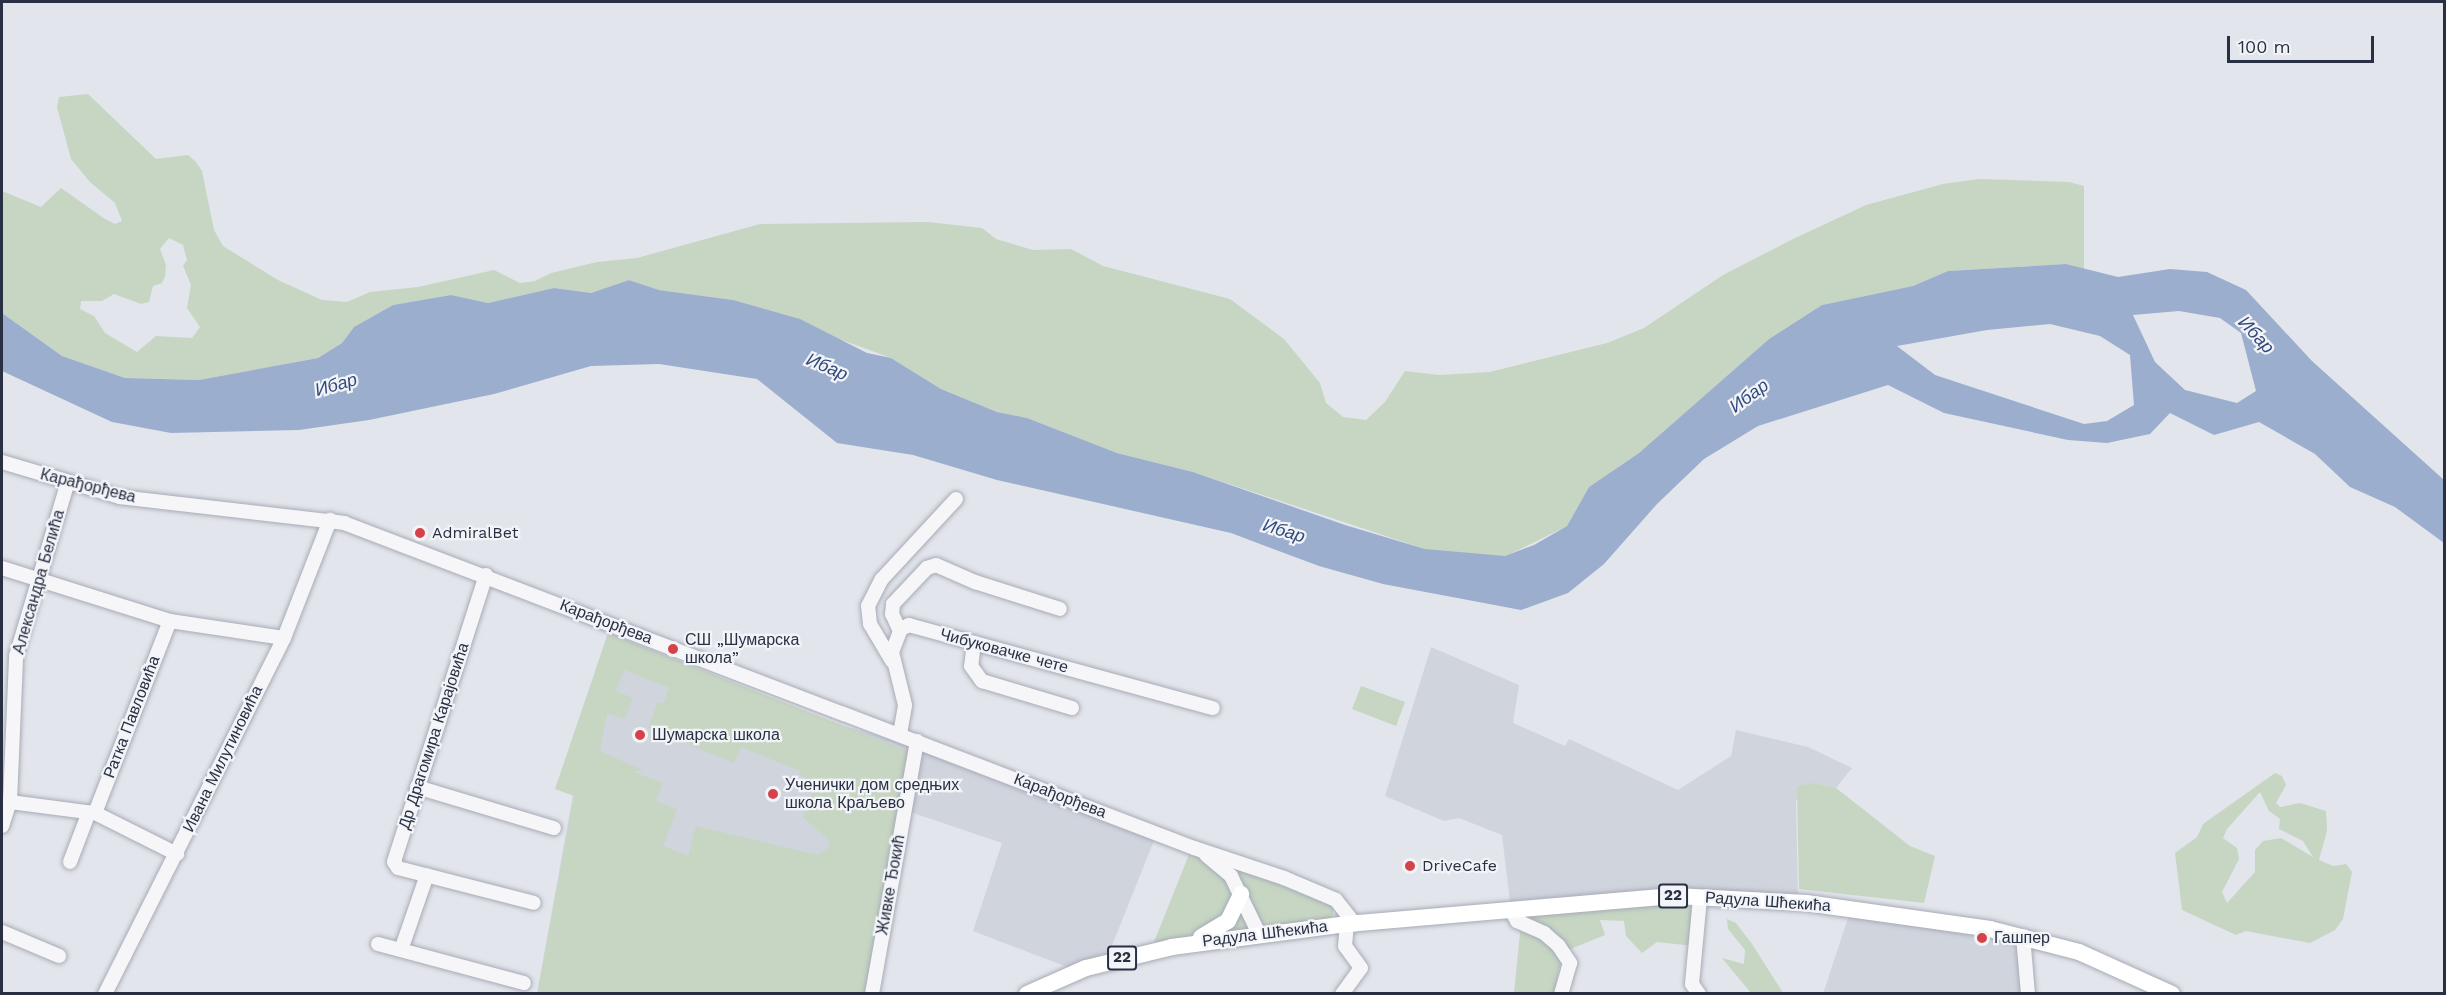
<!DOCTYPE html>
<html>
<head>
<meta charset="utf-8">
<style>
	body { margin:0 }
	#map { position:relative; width:2446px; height:995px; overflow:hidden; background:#e2e5eb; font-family:"Work Sans",sans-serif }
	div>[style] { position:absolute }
	.built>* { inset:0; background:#d0d4dd }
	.green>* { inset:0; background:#c6d6c3 }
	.water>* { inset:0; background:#9caecd }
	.roads { filter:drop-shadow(0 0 2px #a7abb6) drop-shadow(0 0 2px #a7abb6) }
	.minor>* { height:14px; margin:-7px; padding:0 7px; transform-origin:7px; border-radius:7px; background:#f6f6f9 }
	.major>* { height:16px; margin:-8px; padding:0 8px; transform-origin:8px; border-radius:8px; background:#fff }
	.dots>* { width:16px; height:16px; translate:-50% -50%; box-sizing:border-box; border:3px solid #f2f4f8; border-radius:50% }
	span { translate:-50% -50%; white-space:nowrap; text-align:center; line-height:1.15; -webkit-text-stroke:4.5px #f2f4f8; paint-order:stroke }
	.shield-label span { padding:2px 4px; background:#f2f4f8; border:2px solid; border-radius:4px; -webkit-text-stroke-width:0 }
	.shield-label { font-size:15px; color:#293044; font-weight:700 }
	.street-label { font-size:16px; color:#293044 }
	.poi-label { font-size:16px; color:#293044 }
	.left { translate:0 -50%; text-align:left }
	.water-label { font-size:18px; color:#314a7b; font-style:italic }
	.frame { position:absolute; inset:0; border:3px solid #293044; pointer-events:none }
	.scale { position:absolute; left:2227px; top:36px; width:147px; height:27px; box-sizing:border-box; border:3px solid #293044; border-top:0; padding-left:8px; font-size:18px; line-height:21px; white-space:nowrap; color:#293044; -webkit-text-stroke:4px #f2f4f8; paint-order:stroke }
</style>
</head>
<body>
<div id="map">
	<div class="built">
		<i style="clip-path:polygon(608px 633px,834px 723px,910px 745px,897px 843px,537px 994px,594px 678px)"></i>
		<i style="clip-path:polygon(1431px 647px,1519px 685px,1513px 723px,1565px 746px,1569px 739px,1678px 790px,1731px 756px,1736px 730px,1808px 747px,1852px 768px,1836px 788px,1814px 783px,1796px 800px,1798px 903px,1700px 897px,1511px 910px,1502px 835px,1459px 818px,1444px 821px,1385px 796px)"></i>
		<i style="clip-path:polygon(917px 741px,1157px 833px,1105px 963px,1078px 971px,973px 931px,1002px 843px,904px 810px)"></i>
		<i style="clip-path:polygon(1851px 909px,2023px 936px,2028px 993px,1823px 994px)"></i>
	</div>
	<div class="green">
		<i style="clip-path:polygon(evenodd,88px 94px,156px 159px,188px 155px,196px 162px,202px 171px,214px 230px,223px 246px,278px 280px,322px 300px,347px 302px,370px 292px,418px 287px,494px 270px,520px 283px,535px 281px,551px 273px,597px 262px,637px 258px,760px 224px,928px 222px,982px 228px,996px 239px,1033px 250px,1071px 249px,1103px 266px,1230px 299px,1284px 339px,1320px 383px,1326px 403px,1343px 417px,1366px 420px,1385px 402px,1405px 371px,1439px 375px,1490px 372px,1607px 343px,1644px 328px,1723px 275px,1791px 240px,1866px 205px,1943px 184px,1979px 179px,2069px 182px,2084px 186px,2084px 269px,2066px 264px,1948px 271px,1913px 286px,1822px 305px,1769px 339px,1639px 453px,1589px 487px,1567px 526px,1506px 556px,1476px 555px,1425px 549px,1193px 472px,1117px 453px,1027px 418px,997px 412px,941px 389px,891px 358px,733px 300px,659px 290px,629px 280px,591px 293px,554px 288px,488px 303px,451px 295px,393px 305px,354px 327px,342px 343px,318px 358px,199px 380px,125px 378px,62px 356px,2px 313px,2px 191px,41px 207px,61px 188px,105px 219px,115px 224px,122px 221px,115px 203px,90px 182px,71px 159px,57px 107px,59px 97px,88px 94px,169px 238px,183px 245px,187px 260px,183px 266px,191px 285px,187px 308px,200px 327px,192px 338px,156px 336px,137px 352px,105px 333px,94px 316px,80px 309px,81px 301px,102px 301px,114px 294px,141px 304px,149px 302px,153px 286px,162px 283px,165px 277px,166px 265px,160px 249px,169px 238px)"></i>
		<i style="clip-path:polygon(evenodd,608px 633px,912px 753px,872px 993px,537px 994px,574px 796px,555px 789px,608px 633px,624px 670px,669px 688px,663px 704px,658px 702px,648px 728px,734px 763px,741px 747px,800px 771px,799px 775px,817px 783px,803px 817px,830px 842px,828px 848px,818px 855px,696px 826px,688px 856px,663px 846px,677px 809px,656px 801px,663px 783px,633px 772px,642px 770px,600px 751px,607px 713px,625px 719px,633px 698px,616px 691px,624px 670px)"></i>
		<i style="clip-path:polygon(1361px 686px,1405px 702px,1396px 726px,1352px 709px)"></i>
		<i style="clip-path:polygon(evenodd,2275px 773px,2282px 776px,2286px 785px,2276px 803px,2280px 807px,2300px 803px,2326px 811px,2327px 831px,2319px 860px,2333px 866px,2346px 864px,2352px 872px,2343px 919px,2335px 930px,2310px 943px,2246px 931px,2236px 935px,2182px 910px,2175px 853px,2197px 837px,2203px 824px,2275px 773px,2260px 792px,2269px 811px,2280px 819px,2279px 829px,2303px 841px,2313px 857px,2281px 838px,2263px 841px,2255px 850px,2255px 872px,2227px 903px,2222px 892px,2239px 859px,2237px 848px,2223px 838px,2227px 829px,2260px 792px)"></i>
		<i style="clip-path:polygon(1814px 783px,1836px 788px,1910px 846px,1935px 856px,1924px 903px,1799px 889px,1797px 786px)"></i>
		<i style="clip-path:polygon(1192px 847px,1213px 852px,1333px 905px,1333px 914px,1329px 920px,1150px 952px)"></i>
		<i style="clip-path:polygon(1687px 903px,1693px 909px,1694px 946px,1657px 942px,1642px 953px,1626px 936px,1624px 921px,1600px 920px,1605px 935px,1563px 952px,1554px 993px,1514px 993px,1520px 933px,1513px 917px)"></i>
		<i style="clip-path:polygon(1727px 919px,1736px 923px,1752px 944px,1783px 993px,1751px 993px,1722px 958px,1744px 964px,1745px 950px,1728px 929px)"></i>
	</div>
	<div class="water">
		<i style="clip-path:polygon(evenodd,2066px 264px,2118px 277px,2170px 269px,2207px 272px,2246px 290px,2312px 361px,2444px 480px,2444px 543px,2395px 507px,2350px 487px,2315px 454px,2259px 422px,2214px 435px,2170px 413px,2150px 434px,2107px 443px,2068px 440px,1944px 413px,1888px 385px,1758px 426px,1704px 459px,1657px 504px,1604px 564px,1568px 593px,1521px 610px,1383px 584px,1319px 566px,1231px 533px,997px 480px,913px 455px,837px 443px,757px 379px,659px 364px,591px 366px,494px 394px,369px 420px,299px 430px,171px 433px,112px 422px,2px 371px,2px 313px,62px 356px,125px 378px,199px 380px,318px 358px,342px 343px,354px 327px,393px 305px,451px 295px,488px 303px,554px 288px,591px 293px,629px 280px,659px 290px,733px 300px,800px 319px,867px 353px,891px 358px,941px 389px,997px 412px,1027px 418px,1117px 453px,1193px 472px,1345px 525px,1425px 549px,1505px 556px,1534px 545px,1567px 526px,1589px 487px,1639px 453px,1769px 339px,1822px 305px,1913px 286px,1948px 271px,2066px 264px,2179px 311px,2220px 318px,2241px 333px,2256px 391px,2237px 403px,2185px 390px,2155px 362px,2133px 315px,2179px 311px,2066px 264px,2050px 324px,2100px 336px,2130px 355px,2134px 405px,2107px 421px,2084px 424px,1935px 375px,1897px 346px,1987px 330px,2050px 324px)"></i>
	</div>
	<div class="roads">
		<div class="minor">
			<i style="left:2px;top:462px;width:123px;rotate:16.5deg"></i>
			<i style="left:120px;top:497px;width:226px;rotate:6.6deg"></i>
			<i style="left:344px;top:523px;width:910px;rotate:20.92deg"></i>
			<i style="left:1194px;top:848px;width:95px;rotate:18.4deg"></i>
			<i style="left:1284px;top:878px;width:56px;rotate:22.9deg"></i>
			<i style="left:1336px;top:900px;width:31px;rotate:52deg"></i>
			<i style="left:2px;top:568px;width:176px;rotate:17.5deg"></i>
			<i style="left:170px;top:621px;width:115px;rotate:8.5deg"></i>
			<i style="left:486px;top:575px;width:301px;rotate:107.8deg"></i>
			<i style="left:394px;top:862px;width:7px;rotate:56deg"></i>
			<i style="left:398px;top:868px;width:140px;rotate:14.4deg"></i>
			<i style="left:900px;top:631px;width:19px;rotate:-115deg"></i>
			<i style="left:892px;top:614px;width:10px;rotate:-84deg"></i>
			<i style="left:893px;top:604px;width:50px;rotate:-46.6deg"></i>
			<i style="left:927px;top:568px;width:9px;rotate:-18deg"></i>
			<i style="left:936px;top:565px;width:43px;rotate:23.6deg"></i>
			<i style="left:975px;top:582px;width:89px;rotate:17.6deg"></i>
			<i style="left:974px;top:643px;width:23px;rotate:97deg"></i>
			<i style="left:971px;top:666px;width:19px;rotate:54deg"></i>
			<i style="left:982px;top:681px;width:94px;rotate:16.7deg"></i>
			<i style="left:892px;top:661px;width:43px;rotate:-120.7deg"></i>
			<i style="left:870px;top:624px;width:18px;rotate:-96deg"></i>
			<i style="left:868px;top:606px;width:30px;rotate:-63deg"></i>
			<i style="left:882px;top:579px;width:109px;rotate:-47.2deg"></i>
			<i style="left:900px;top:734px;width:29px;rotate:-80deg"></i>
			<i style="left:905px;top:705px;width:55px;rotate:-103.8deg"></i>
			<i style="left:892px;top:652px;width:25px;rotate:-69deg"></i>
			<i style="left:901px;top:629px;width:9px;rotate:-27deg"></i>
			<i style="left:909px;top:625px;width:315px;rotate:15.3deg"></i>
			<i style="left:417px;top:787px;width:143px;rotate:16.7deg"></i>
			<i style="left:10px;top:802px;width:86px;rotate:7.4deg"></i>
			<i style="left:95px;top:813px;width:92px;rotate:26.6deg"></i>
			<i style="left:95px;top:813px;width:206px;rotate:-68.7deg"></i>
			<i style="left:2px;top:826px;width:25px;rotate:-72deg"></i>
			<i style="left:10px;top:802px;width:146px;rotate:-87.6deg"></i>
			<i style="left:16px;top:656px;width:182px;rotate:-73.4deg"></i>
			<i style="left:1206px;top:855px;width:33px;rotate:40deg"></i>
			<i style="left:1231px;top:876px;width:64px;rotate:64.2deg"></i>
			<i style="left:70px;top:862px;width:53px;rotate:-69.2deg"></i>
			<i style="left:1511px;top:910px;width:13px;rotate:61deg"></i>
			<i style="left:1517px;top:921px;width:30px;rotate:24deg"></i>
			<i style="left:1544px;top:933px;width:18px;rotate:41deg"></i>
			<i style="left:1558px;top:945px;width:22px;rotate:56deg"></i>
			<i style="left:1570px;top:963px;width:32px;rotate:106deg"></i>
			<i style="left:2px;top:932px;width:62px;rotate:22.8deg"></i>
			<i style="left:2023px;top:936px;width:58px;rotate:85.1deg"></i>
			<i style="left:378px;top:944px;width:151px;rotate:15deg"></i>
			<i style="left:401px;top:950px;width:79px;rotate:-70.9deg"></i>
			<i style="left:105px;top:994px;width:398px;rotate:-63.3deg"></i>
			<i style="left:284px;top:638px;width:127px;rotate:-68.7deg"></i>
			<i style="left:872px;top:994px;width:257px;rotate:-79.9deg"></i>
			<i style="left:1342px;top:994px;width:32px;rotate:-54deg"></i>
			<i style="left:1361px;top:968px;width:27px;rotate:-126deg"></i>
			<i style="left:1345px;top:946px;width:22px;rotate:-85deg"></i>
			<i style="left:1699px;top:994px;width:12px;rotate:-125deg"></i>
			<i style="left:1692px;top:984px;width:87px;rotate:-84.7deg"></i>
		</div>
		<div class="major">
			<i style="left:1201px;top:937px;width:31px;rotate:-31deg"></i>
			<i style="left:1228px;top:921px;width:30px;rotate:-64deg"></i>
			<i style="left:1027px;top:994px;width:64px;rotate:-23.8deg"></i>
			<i style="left:1086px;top:968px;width:89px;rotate:-13.7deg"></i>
			<i style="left:1172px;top:947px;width:177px;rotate:-7.5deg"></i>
			<i style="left:1347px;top:924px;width:330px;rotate:-4.9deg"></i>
			<i style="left:1676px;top:896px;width:130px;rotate:3.1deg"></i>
			<i style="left:1806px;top:903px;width:186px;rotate:8deg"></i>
			<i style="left:1990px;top:929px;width:92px;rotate:14.5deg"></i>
			<i style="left:2079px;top:952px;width:102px;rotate:24.3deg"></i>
		</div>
	</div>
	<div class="dots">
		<i style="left:420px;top:533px;background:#d54349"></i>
		<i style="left:673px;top:649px;background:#d54349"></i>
		<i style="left:640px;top:735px;background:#d54349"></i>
		<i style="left:773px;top:794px;background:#d54349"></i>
		<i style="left:1410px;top:866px;background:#d54349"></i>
		<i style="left:1982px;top:938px;background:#d54349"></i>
	</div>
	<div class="shield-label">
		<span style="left:1673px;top:896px">22</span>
		<span style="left:1122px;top:958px">22</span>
	</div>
	<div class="street-label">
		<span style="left:88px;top:486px;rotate:14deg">Карађорђева</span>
		<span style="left:39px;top:582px;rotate:-74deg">Александра Белића</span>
		<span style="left:606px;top:622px;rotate:21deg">Карађорђева</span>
		<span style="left:1004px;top:651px;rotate:15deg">Чибуковачке чете</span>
		<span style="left:132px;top:717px;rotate:-69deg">Ратка Павловића</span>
		<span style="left:434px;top:736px;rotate:-72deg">Др Драгомира Карајовића</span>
		<span style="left:223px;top:759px;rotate:-64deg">Ивана Милутиновића</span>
		<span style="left:1060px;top:796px;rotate:21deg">Карађорђева</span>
		<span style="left:891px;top:885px;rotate:-80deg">Живке Ђокић</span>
		<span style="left:1768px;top:902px;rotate:4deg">Радула Шћекића</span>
		<span style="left:1265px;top:934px;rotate:-7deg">Радула Шћекића</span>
	</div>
	<div class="poi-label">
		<span class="left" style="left:432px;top:533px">AdmiralBet</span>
		<span class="left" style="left:685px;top:649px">СШ „Шумарска<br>школа”</span>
		<span class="left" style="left:652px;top:735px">Шумарска школа</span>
		<span class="left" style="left:785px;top:794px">Ученички дом средњих<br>школа Краљево</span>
		<span class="left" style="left:1422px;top:866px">DriveCafe</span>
		<span class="left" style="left:1994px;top:938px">Гашпер</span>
	</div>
	<div class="water-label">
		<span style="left:2256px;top:335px;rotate:47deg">Ибар</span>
		<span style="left:827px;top:367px;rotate:23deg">Ибар</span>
		<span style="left:336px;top:385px;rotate:-16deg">Ибар</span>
		<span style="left:1749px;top:396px;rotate:-36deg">Ибар</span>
		<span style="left:1284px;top:531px;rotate:17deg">Ибар</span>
	</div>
	<div class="frame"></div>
	<div class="scale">100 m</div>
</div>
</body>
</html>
